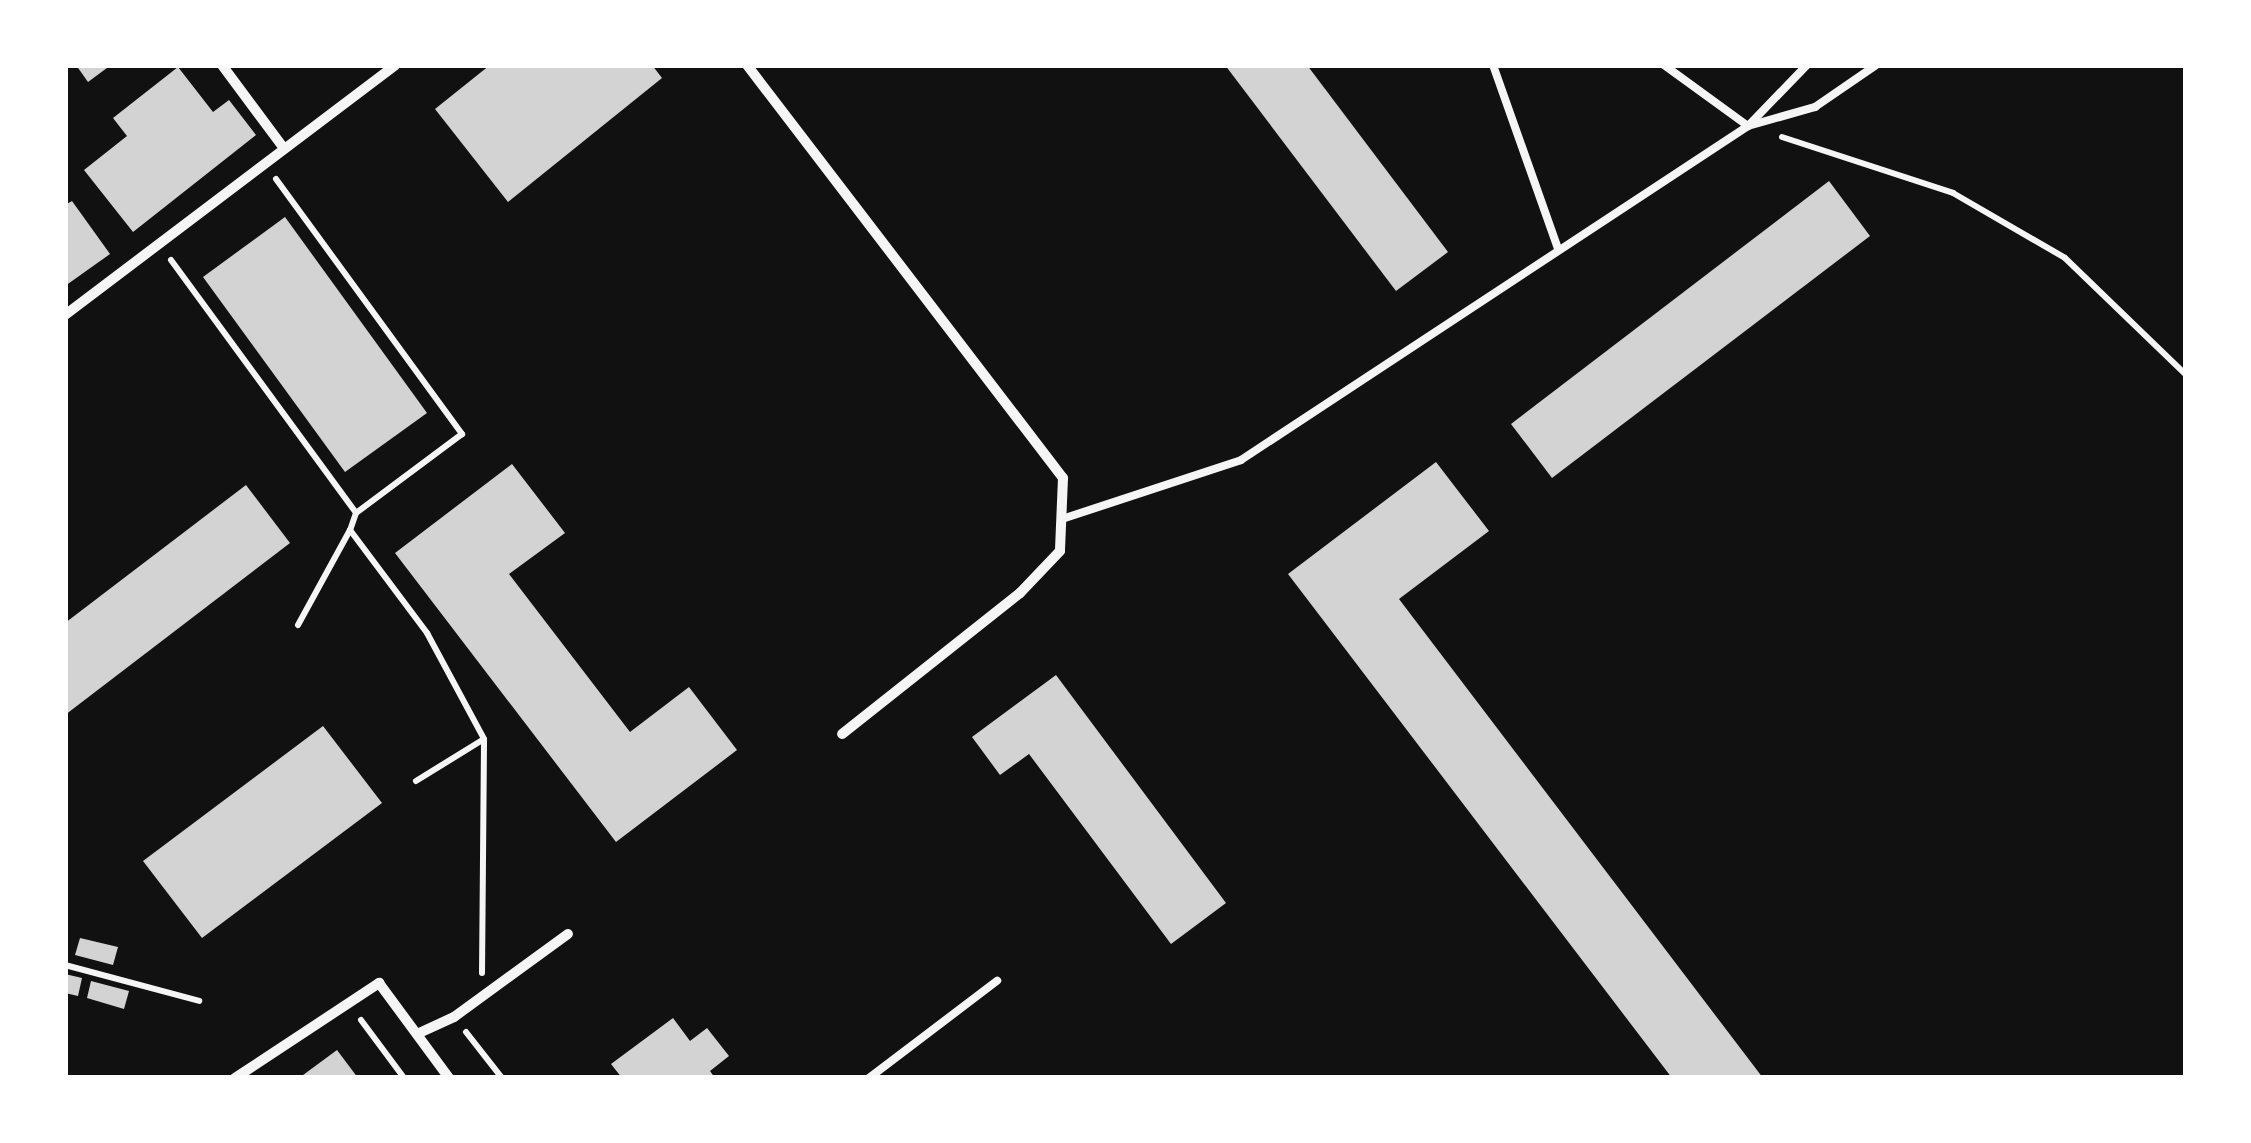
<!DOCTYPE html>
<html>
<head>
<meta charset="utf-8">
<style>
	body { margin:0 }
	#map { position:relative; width:2251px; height:1143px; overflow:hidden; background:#111; font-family:Overpass,sans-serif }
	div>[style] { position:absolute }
	.building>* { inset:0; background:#d3d3d3 }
	.path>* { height:6px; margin:-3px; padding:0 3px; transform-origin:3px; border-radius:3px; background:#f5f5f5 }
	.service>* { height:8px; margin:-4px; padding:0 4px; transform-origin:4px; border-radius:4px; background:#f5f5f5 }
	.minor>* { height:10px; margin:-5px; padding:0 5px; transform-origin:5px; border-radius:5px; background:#f5f5f5 }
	span { translate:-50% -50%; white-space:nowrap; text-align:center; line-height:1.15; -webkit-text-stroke:8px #fff; paint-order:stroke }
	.frame { position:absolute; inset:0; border:68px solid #fff; pointer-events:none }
</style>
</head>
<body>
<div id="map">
	<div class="building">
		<i style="clip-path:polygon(76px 65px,111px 65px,88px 82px)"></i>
		<i style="clip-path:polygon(490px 65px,652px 65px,662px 78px,508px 202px,435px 109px)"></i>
		<i style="clip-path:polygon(1225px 65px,1307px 65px,1448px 252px,1396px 291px)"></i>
		<i style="clip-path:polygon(178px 67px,213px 112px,229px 100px,256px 135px,133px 232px,84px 170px,127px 136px,113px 118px)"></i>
		<i style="clip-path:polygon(1829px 181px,1870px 236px,1552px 478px,1511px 424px)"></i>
		<i style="clip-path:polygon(72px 201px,110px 254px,65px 286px,65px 205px)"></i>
		<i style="clip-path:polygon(285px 217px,427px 413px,345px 472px,203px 277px)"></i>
		<i style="clip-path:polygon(1436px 462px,1489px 531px,1399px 599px,1763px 1078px,1672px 1078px,1288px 574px)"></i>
		<i style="clip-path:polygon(512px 464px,565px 533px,509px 574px,630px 732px,689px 687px,737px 750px,616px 842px,395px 553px)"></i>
		<i style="clip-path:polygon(246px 485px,290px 543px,65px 715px,65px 623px)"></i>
		<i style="clip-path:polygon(1056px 675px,1226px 903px,1171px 944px,1029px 754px,1000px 775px,972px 737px)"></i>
		<i style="clip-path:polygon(323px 726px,382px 803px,202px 938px,143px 861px)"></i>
		<i style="clip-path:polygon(80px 938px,118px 947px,113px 965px,75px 955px)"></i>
		<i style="clip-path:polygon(65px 974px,82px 978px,78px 996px,65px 993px)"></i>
		<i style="clip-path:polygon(91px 981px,129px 991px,124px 1009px,87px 998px)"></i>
		<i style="clip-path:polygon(673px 1018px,690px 1041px,707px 1028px,729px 1056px,710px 1071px,715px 1078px,622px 1078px,611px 1064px)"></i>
		<i style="clip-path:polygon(337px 1050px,358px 1078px,299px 1078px)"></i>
	</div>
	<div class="path">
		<i style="left:1782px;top:137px;width:180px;rotate:18.1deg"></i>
		<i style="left:1953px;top:193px;width:129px;rotate:30.1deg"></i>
		<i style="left:2065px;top:258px;width:168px;rotate:44deg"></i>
		<i style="left:276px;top:179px;width:316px;rotate:53.9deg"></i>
		<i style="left:462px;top:434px;width:132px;rotate:143.3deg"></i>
		<i style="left:356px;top:513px;width:18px;rotate:109deg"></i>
		<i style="left:350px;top:530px;width:129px;rotate:53.2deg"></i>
		<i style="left:427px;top:633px;width:120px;rotate:61.7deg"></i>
		<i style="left:484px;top:739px;width:80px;rotate:148.3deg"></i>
		<i style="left:171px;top:260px;width:313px;rotate:53.8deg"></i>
		<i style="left:298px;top:625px;width:108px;rotate:-61.3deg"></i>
		<i style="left:65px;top:965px;width:139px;rotate:15deg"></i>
		<i style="left:482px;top:973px;width:232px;rotate:-89.5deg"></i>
		<i style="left:361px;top:1020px;width:72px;rotate:53.4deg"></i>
		<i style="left:466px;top:1032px;width:58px;rotate:52deg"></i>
	</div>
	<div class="service">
		<i style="left:1493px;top:65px;width:195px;rotate:70.5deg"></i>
		<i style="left:1664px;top:65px;width:104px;rotate:36deg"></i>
		<i style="left:1748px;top:126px;width:70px;rotate:-15.8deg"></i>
		<i style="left:1815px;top:107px;width:74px;rotate:-34.5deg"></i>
		<i style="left:1065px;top:518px;width:185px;rotate:-18.2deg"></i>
		<i style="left:1241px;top:460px;width:607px;rotate:-33.38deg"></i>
		<i style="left:1748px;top:126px;width:85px;rotate:-46deg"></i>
		<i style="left:869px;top:1078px;width:161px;rotate:-37.2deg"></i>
	</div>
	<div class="minor">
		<i style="left:222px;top:65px;width:102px;rotate:53.4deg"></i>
		<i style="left:747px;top:65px;width:520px;rotate:52.58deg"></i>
		<i style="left:1063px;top:478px;width:73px;rotate:92.4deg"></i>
		<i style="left:1060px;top:551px;width:58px;rotate:133.6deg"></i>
		<i style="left:1020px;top:593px;width:227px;rotate:141.6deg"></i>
		<i style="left:65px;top:315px;width:414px;rotate:-37.1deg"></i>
		<i style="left:417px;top:1034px;width:41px;rotate:-24.7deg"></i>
		<i style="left:454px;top:1017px;width:141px;rotate:-36.1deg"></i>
		<i style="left:235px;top:1078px;width:173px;rotate:-33.4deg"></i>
		<i style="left:379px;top:983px;width:118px;rotate:53.6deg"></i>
	</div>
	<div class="frame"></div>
</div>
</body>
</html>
